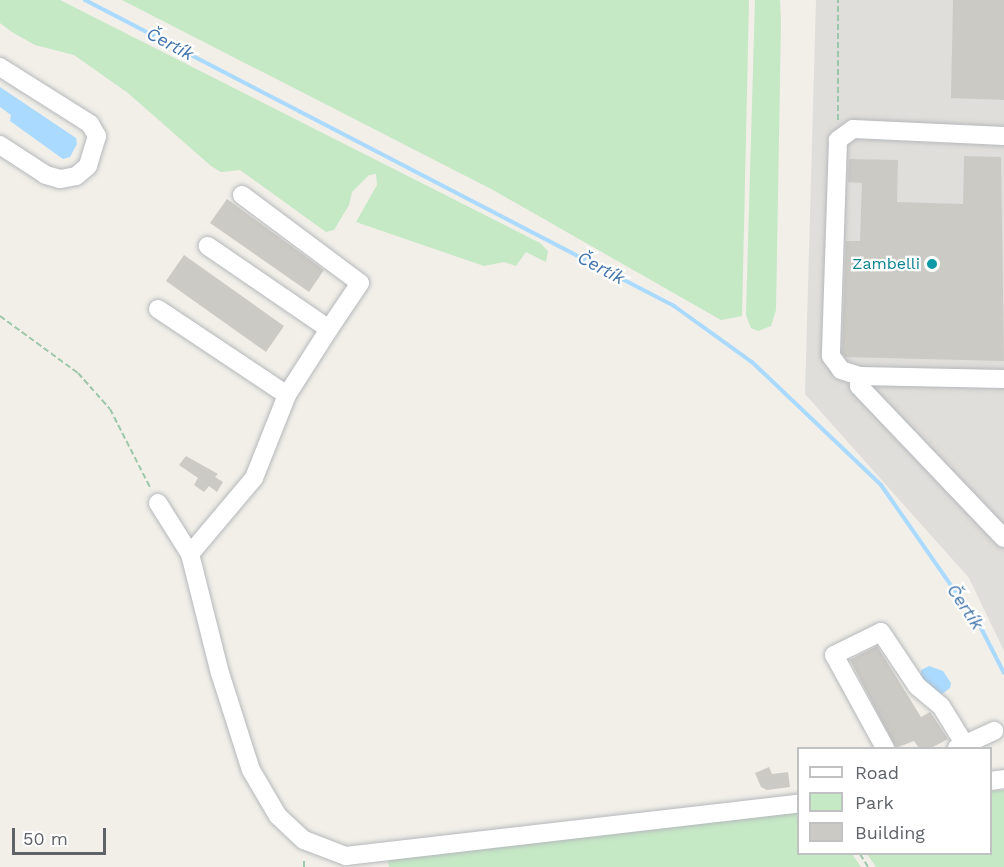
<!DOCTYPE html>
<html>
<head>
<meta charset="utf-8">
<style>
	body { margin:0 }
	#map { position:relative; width:1004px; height:867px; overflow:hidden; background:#f1efe8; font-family:"Work Sans",sans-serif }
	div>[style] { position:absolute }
	.industrial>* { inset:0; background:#e0deda }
	.green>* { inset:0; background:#c5e8c5 }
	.water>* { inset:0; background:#aadaff }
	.stream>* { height:4px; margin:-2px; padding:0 2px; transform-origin:2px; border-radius:2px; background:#aadaff }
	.building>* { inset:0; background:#cccac5 }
	.path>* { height:2px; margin-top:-1px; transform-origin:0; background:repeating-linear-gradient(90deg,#9cc7a9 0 6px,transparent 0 9px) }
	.roads { filter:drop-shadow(0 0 2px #b5b8bc) drop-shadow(0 0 2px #b5b8bc) }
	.minor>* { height:18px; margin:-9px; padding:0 9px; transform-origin:9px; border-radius:9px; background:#fff }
	.dots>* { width:16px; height:16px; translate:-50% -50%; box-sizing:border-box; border:3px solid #fff; border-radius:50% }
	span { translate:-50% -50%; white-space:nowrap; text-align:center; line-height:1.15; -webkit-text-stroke:4.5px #fff; paint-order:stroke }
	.culture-label { font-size:16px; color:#0d838f }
	.right { translate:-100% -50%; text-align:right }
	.water-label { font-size:18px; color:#4174aa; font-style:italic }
	.legend { position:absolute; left:797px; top:747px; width:195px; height:108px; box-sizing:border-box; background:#fff; border:2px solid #bfc1c3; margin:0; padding:8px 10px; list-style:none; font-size:18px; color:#5f6368 }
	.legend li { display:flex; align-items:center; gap:12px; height:30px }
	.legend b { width:30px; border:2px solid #bfc1c3 }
	.scale { position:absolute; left:12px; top:828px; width:94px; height:27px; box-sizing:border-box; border:3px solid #5f6368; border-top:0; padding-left:8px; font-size:18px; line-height:21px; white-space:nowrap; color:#5f6368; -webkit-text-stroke:4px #fff; paint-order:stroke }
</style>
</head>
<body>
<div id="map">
	<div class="industrial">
		<i style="clip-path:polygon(816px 0,1004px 0,1004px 651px,969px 578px,805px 394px)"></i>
	</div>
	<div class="green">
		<i style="clip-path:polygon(0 0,60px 0,540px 243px,548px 251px,546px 262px,526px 252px,516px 266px,504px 262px,484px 266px,356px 222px,377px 185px,376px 174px,369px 175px,352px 192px,349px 205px,334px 230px,326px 232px,240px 170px,221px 172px,211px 166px,128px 93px,74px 55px,35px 45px,12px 32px,0 23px)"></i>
		<i style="clip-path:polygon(122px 0,749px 0,742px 316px,721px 320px,493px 190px)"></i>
		<i style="clip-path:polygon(755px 0,780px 0,781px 21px,776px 310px,771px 326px,758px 331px,751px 328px,746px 315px)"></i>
		<i style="clip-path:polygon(1004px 790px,1004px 867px,876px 867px,867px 854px,990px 854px,991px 791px)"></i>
		<i style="clip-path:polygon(798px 810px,798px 854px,852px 854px,861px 867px,389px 867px,388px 862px,392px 858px)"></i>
	</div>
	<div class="water">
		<i style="clip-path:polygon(0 87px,76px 138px,77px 144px,70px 157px,63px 159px,10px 121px,11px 115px,0 107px)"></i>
		<i style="clip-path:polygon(929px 666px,943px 671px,951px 683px,950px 688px,938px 697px,920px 678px,921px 670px)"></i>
	</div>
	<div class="stream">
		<i style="left:85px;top:0;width:664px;rotate:27.45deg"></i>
		<i style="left:674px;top:306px;width:96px;rotate:35.7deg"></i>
		<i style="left:752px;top:362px;width:178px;rotate:43.6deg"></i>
		<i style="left:881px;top:485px;width:177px;rotate:55.1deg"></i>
		<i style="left:982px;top:630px;width:48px;rotate:62.9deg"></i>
	</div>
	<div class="building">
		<i style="clip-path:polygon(953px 0,1004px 0,1004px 100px,951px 98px)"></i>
		<i style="clip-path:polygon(964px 156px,1001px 157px,1004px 361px,845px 357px,842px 353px,846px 241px,860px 241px,862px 183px,848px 182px,849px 159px,898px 160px,897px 202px,963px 204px)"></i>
		<i style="clip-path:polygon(227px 199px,324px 270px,309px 292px,210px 223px)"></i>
		<i style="clip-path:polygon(184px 255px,284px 326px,266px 352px,166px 281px)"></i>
		<i style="clip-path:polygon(186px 456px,218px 474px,215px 477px,223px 482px,217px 492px,209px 486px,204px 492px,194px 485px,198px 478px,179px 465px)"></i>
		<i style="clip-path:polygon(877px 646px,921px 717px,930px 712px,948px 739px,931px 748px,919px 748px,914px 741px,896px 748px,850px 660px)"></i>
		<i style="clip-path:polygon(769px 767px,772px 774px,788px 772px,790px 787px,767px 790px,761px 787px,755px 773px)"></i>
	</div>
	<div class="path">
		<i style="left:838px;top:120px;width:120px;rotate:-90deg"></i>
		<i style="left:0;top:316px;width:97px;rotate:36.2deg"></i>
		<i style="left:78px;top:373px;width:48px;rotate:48.4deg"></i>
		<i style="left:110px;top:409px;width:90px;rotate:62.9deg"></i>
		<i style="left:860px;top:854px;width:15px;rotate:58deg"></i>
		<i style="left:304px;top:867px;width:9px;rotate:-90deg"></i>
	</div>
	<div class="roads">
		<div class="minor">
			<i style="left:0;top:67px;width:107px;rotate:32.3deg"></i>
			<i style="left:90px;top:124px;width:14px;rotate:60deg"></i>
			<i style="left:97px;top:136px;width:31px;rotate:107deg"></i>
			<i style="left:88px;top:166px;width:16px;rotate:140deg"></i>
			<i style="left:76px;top:176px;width:16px;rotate:169deg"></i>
			<i style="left:60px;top:179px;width:15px;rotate:-164deg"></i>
			<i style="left:46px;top:175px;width:55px;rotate:-146.9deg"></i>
			<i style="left:1004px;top:136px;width:151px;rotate:-177.3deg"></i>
			<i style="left:853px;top:129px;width:19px;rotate:144deg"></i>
			<i style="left:838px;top:140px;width:216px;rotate:91.9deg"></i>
			<i style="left:831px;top:356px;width:17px;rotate:54deg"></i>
			<i style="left:841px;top:370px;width:19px;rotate:18deg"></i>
			<i style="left:859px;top:376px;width:145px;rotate:1.2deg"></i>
			<i style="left:242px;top:195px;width:147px;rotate:36.7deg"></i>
			<i style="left:360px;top:283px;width:55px;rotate:124deg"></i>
			<i style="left:158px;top:309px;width:155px;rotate:33.7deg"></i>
			<i style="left:287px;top:395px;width:78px;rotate:-57.5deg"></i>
			<i style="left:329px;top:329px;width:147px;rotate:-145.6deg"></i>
			<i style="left:859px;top:376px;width:10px;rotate:90deg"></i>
			<i style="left:859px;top:386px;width:210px;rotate:46.4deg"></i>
			<i style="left:158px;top:503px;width:60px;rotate:57.9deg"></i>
			<i style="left:190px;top:554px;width:123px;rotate:75.9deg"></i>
			<i style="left:220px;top:673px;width:102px;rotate:72.3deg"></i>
			<i style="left:251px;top:770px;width:53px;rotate:59.6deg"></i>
			<i style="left:278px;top:816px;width:35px;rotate:43deg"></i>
			<i style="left:304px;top:840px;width:45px;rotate:20.9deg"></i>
			<i style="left:346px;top:856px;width:455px;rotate:-6.6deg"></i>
			<i style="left:190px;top:554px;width:99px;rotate:-49.9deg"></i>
			<i style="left:254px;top:478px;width:89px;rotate:-68.3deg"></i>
			<i style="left:885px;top:748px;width:106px;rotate:-118.7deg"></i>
			<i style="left:834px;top:655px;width:52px;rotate:-26.1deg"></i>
			<i style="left:881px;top:632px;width:65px;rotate:56.3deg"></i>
			<i style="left:917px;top:686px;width:31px;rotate:40deg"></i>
			<i style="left:941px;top:706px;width:49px;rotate:58.2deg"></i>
			<i style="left:957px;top:748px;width:41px;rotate:-24.7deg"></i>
			<i style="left:990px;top:781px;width:14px;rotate:-8deg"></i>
		</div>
	</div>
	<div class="dots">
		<i style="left:932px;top:264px;background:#0f9aa8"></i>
	</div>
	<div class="culture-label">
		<span class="right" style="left:920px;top:264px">Zambelli</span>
	</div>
	<div class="water-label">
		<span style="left:170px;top:44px;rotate:28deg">Čertík</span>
		<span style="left:601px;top:268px;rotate:28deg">Čertík</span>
		<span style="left:965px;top:607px;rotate:56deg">Čertík</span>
	</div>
	<ul class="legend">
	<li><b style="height:8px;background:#fff"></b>Road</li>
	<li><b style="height:16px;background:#c5e8c5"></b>Park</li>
	<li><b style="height:16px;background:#cccac5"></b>Building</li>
	</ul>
	<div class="scale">50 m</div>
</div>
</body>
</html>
